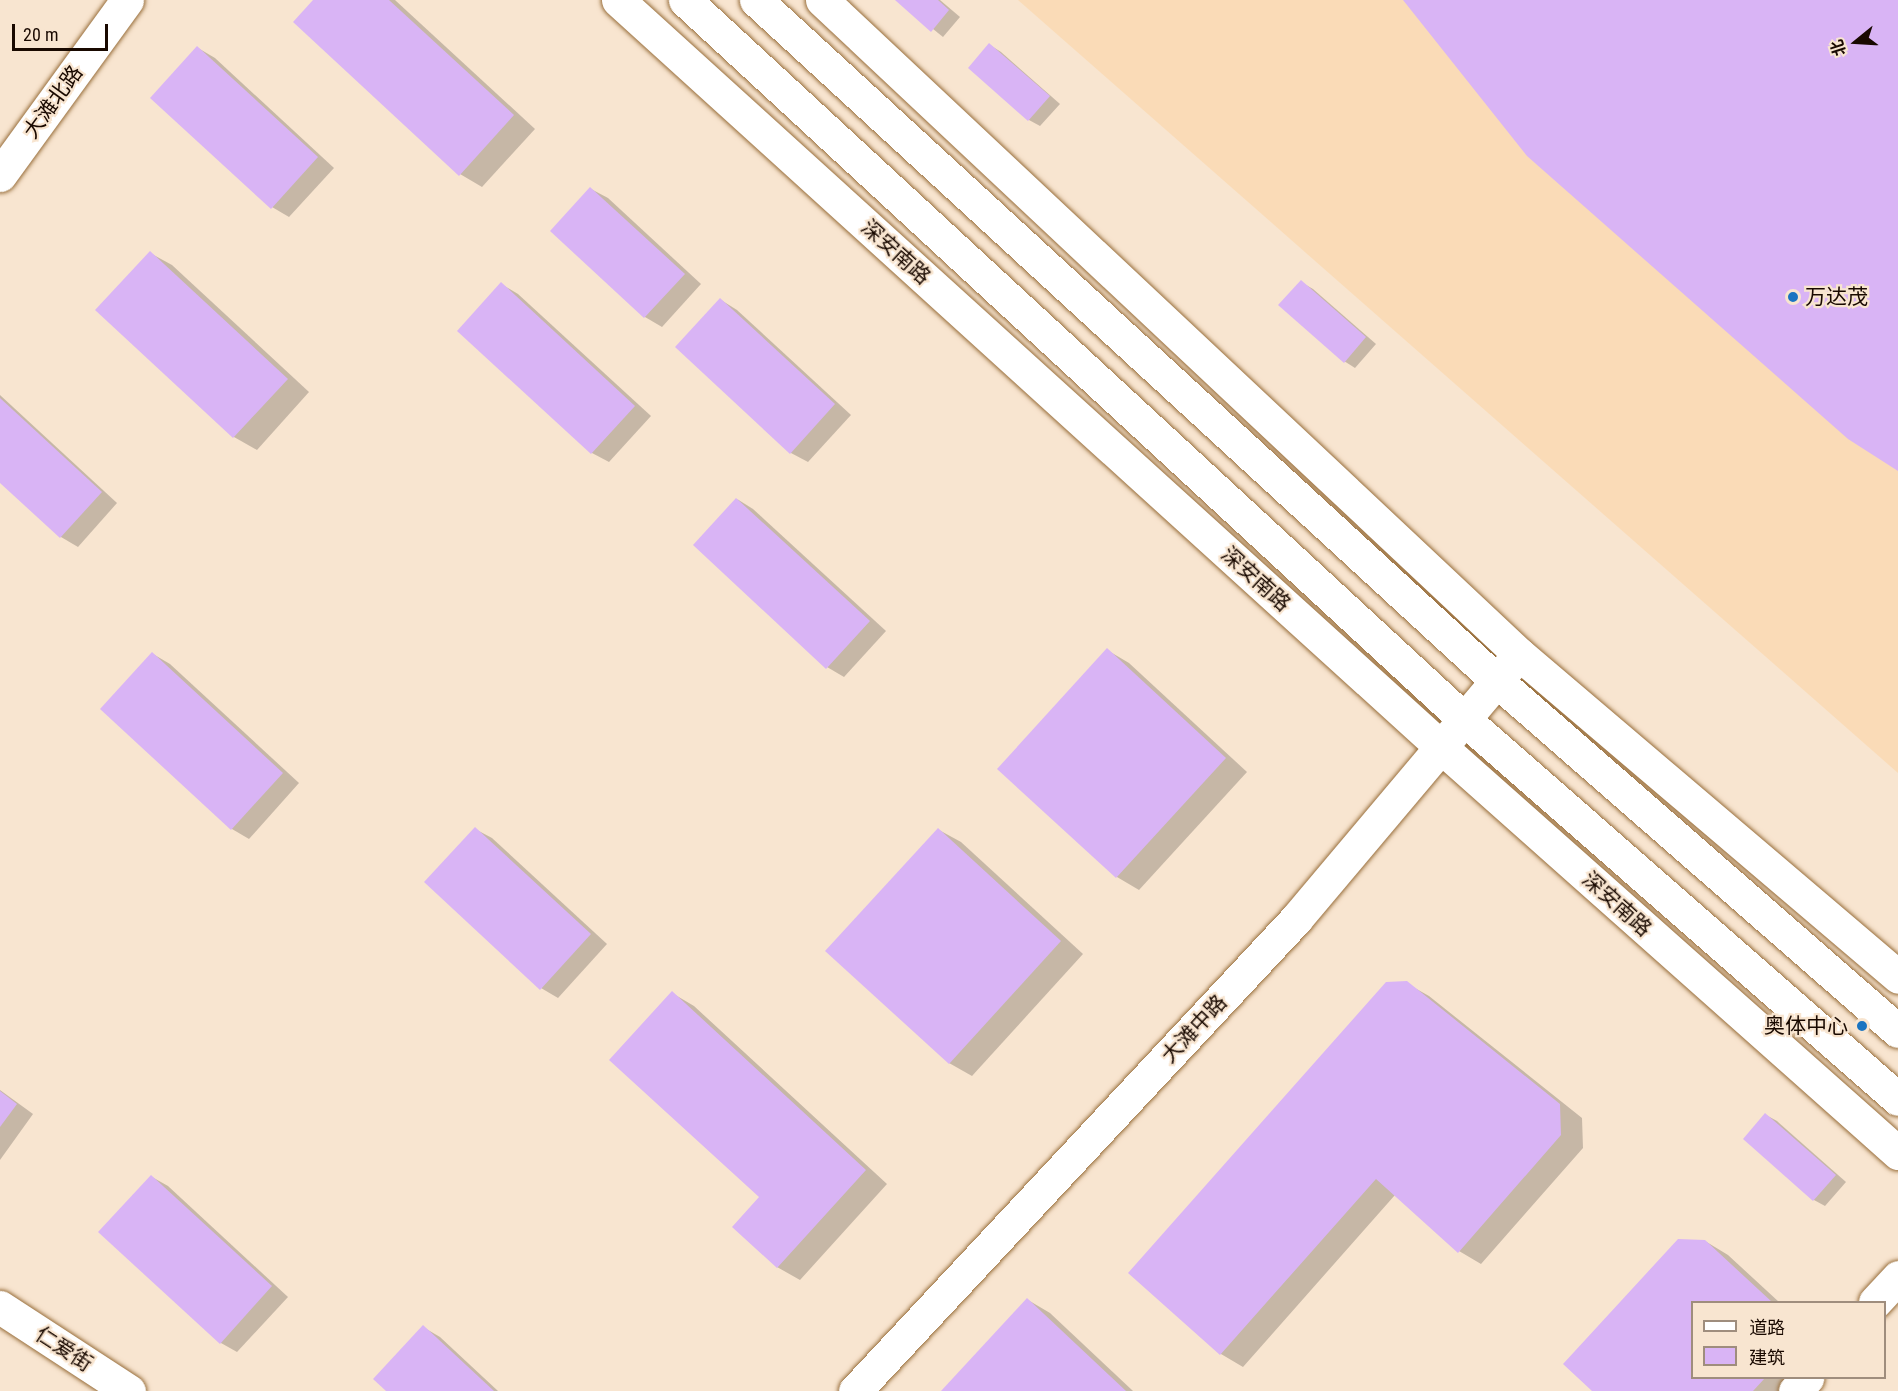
<!DOCTYPE html>
<html>
<head>
<meta charset="utf-8">
<style>
	body { margin:0 }
	#map { position:relative; width:1898px; height:1391px; overflow:hidden; background:#f8e5d0; font-family:"Roboto Condensed","Noto Sans SC",sans-serif }
	div>[style] { position:absolute }
	.built>* { inset:0; background:#fadbb7 }
	.shadow>* { inset:0; background:#0003 }
	.building>* { inset:0; background:#d9b4f5 }
	.roads { filter:drop-shadow(0 0 2px #986e3b) drop-shadow(0 0 2px #986e3b) }
	.minor>* { height:33px; margin:-16.5px; padding:0 16.5px; transform-origin:16.5px; border-radius:16.5px; background:#fff }
	.major>* { height:33px; margin:-16.5px; padding:0 16.5px; transform-origin:16.5px; border-radius:16.5px; background:#fff }
	.dots>* { width:16px; height:16px; translate:-50% -50%; box-sizing:border-box; border:3px solid #f8e5d0; border-radius:50% }
	span { translate:-50% -50%; white-space:nowrap; text-align:center; line-height:1.15; -webkit-text-stroke:4.5px #f8e5d0; paint-order:stroke }
	.street-label { font-size:21px; color:#190900 }
	.poi-label { font-size:21px; color:#190900 }
	.left { translate:0 -50%; text-align:left }
	.right { translate:-100% -50%; text-align:right }
	.legend { position:absolute; left:1691px; top:1301px; width:195px; height:78px; box-sizing:border-box; background:#f8e5d0; border:2px solid #9f8d7d; margin:0; padding:8px 10px; list-style:none; font-size:18px; color:#190900 }
	.legend li { display:flex; align-items:center; gap:12px; height:30px }
	.legend b { width:30px; border:2px solid #9f8d7d }
	.north { position:absolute; left:1826px; top:12px; width:60px; height:60px; -webkit-text-stroke:4px #f8e5d0; paint-order:stroke; rotate:252deg; font-size:16px; font-weight:700; line-height:24px; text-align:center; color:#190900 }
	.north::after { content:''; display:block; margin:auto; width:21px; height:27px; background:#190900; clip-path:polygon(50% 0,100% 100%,50% 72%,0 100%) }
	.scale { position:absolute; left:12px; top:24px; width:96px; height:27px; box-sizing:border-box; border:3px solid #190900; border-top:0; padding-left:8px; font-size:18px; line-height:21px; white-space:nowrap; color:#190900; -webkit-text-stroke:4px #f8e5d0; paint-order:stroke }
</style>
</head>
<body>
<div id="map">
	<div class="built">
		<i style="clip-path:polygon(1018px 0,1898px 0,1898px 773px)"></i>
	</div>
	<div class="shadow">
		<i style="clip-path:polygon(315px 0,395px 0,535px 129px,482px 187px,460px 174px)"></i>
		<i style="clip-path:polygon(897px 0,940px 0,960px 17px,943px 37px)"></i>
		<i style="clip-path:polygon(990px 45px,1001px 52px,1060px 104px,1040px 126px,1029px 120px,970px 68px)"></i>
		<i style="clip-path:polygon(198px 48px,215px 58px,334px 168px,289px 217px,272px 207px)"></i>
		<i style="clip-path:polygon(591px 189px,608px 198px,701px 284px,662px 327px,645px 317px)"></i>
		<i style="clip-path:polygon(150px 253px,172px 265px,309px 392px,257px 450px,234px 437px,97px 310px)"></i>
		<i style="clip-path:polygon(1301px 282px,1313px 289px,1376px 344px,1355px 368px,1344px 361px)"></i>
		<i style="clip-path:polygon(501px 284px,518px 294px,651px 416px,609px 462px,592px 453px)"></i>
		<i style="clip-path:polygon(721px 300px,737px 310px,851px 415px,808px 462px,791px 453px)"></i>
		<i style="clip-path:polygon(0 395px,117px 503px,78px 547px,61px 537px,0 481px)"></i>
		<i style="clip-path:polygon(737px 499px,753px 509px,886px 631px,844px 677px,827px 667px)"></i>
		<i style="clip-path:polygon(1107px 650px,1129px 663px,1247px 772px,1139px 890px,1117px 877px)"></i>
		<i style="clip-path:polygon(153px 654px,170px 664px,299px 783px,249px 839px,232px 829px,102px 709px)"></i>
		<i style="clip-path:polygon(475px 829px,492px 838px,607px 944px,558px 998px,541px 988px)"></i>
		<i style="clip-path:polygon(939px 830px,961px 842px,1083px 954px,972px 1076px,949px 1063px)"></i>
		<i style="clip-path:polygon(1406px 983px,1429px 996px,1582px 1118px,1583px 1148px,1481px 1264px,1459px 1251px,1395px 1195px,1243px 1367px,1221px 1354px,1131px 1273px)"></i>
		<i style="clip-path:polygon(672px 993px,694px 1006px,887px 1184px,800px 1280px,777px 1267px,761px 1197px)"></i>
		<i style="clip-path:polygon(0 1090px,33px 1114px,0 1160px)"></i>
		<i style="clip-path:polygon(1766px 1115px,1777px 1121px,1846px 1182px,1825px 1206px,1814px 1200px,1745px 1139px)"></i>
		<i style="clip-path:polygon(152px 1177px,168px 1186px,288px 1297px,237px 1352px,221px 1343px)"></i>
		<i style="clip-path:polygon(1705px 1241px,1728px 1255px,1779px 1302px,1692px 1302px,1692px 1378px,1799px 1378px,1787px 1391px,1594px 1391px)"></i>
		<i style="clip-path:polygon(1028px 1300px,1050px 1313px,1133px 1391px,943px 1391px)"></i>
		<i style="clip-path:polygon(423px 1327px,440px 1337px,498px 1391px,389px 1391px)"></i>
	</div>
	<div class="building">
		<i style="clip-path:polygon(313px 0,389px 0,514px 115px,459px 176px,293px 22px)"></i>
		<i style="clip-path:polygon(895px 0,938px 0,949px 10px,931px 32px)"></i>
		<i style="clip-path:polygon(1403px 0,1898px 0,1898px 471px,1848px 439px,1527px 156px)"></i>
		<i style="clip-path:polygon(989px 43px,1050px 96px,1028px 121px,968px 68px)"></i>
		<i style="clip-path:polygon(197px 46px,318px 157px,271px 209px,150px 98px)"></i>
		<i style="clip-path:polygon(590px 187px,685px 274px,644px 318px,550px 231px)"></i>
		<i style="clip-path:polygon(150px 251px,288px 379px,233px 438px,95px 310px)"></i>
		<i style="clip-path:polygon(1301px 280px,1366px 337px,1344px 363px,1278px 305px)"></i>
		<i style="clip-path:polygon(501px 282px,635px 406px,591px 454px,457px 331px)"></i>
		<i style="clip-path:polygon(720px 298px,835px 404px,790px 454px,675px 347px)"></i>
		<i style="clip-path:polygon(0 398px,102px 492px,60px 538px,0 483px)"></i>
		<i style="clip-path:polygon(736px 498px,870px 621px,826px 669px,693px 545px)"></i>
		<i style="clip-path:polygon(1107px 648px,1226px 758px,1116px 878px,997px 769px)"></i>
		<i style="clip-path:polygon(152px 652px,283px 773px,231px 830px,100px 709px)"></i>
		<i style="clip-path:polygon(475px 827px,591px 934px,540px 990px,424px 882px)"></i>
		<i style="clip-path:polygon(938px 828px,1061px 941px,949px 1064px,825px 951px)"></i>
		<i style="clip-path:polygon(1407px 981px,1560px 1104px,1561px 1135px,1458px 1253px,1376px 1179px,1220px 1355px,1128px 1273px,1386px 982px)"></i>
		<i style="clip-path:polygon(672px 991px,866px 1170px,777px 1268px,732px 1227px,759px 1197px,609px 1060px)"></i>
		<i style="clip-path:polygon(0 1091px,17px 1104px,0 1127px)"></i>
		<i style="clip-path:polygon(1765px 1113px,1836px 1175px,1813px 1201px,1743px 1139px)"></i>
		<i style="clip-path:polygon(151px 1175px,272px 1286px,220px 1344px,98px 1232px)"></i>
		<i style="clip-path:polygon(1678px 1239px,1705px 1240px,1772px 1302px,1692px 1302px,1692px 1378px,1765px 1378px,1753px 1391px,1592px 1391px,1563px 1364px)"></i>
		<i style="clip-path:polygon(1027px 1298px,1126px 1391px,941px 1391px)"></i>
		<i style="clip-path:polygon(423px 1325px,494px 1391px,386px 1391px,373px 1379px)"></i>
	</div>
	<div class="roads">
		<div class="minor">
			<i style="left:618px;top:0;width:1113px;rotate:42.23deg"></i>
			<i style="left:1442px;top:748px;width:610px;rotate:41.61deg"></i>
			<i style="left:822px;top:0;width:956px;rotate:43.18deg"></i>
			<i style="left:1519px;top:654px;width:498px;rotate:40.4deg"></i>
			<i style="left:0;top:175px;width:216px;rotate:-54deg"></i>
			<i style="left:1875px;top:1302px;width:34px;rotate:-47deg"></i>
			<i style="left:0;top:1307px;width:154px;rotate:33.1deg"></i>
			<i style="left:855px;top:1391px;width:646px;rotate:-46.94deg"></i>
			<i style="left:1296px;top:919px;width:339px;rotate:-49.9deg"></i>
			<i style="left:1795px;top:1391px;width:18px;rotate:-47deg"></i>
		</div>
		<div class="major">
			<i style="left:685px;top:0;width:1062px;rotate:42.71deg"></i>
			<i style="left:1465px;top:720px;width:575px;rotate:41.2deg"></i>
			<i style="left:756px;top:0;width:1006px;rotate:42.58deg"></i>
			<i style="left:1497px;top:681px;width:532px;rotate:41.12deg"></i>
		</div>
	</div>
	<div class="dots">
		<i style="left:1793px;top:297px;background:#1a74c1"></i>
		<i style="left:1862px;top:1026px;background:#1a74c1"></i>
	</div>
	<div class="street-label">
		<span style="left:53px;top:102px;rotate:-54deg">大滩北路</span>
		<span style="left:896px;top:252px;rotate:42deg">深安南路</span>
		<span style="left:1256px;top:579px;rotate:42deg">深安南路</span>
		<span style="left:1617px;top:904px;rotate:42deg">深安南路</span>
		<span style="left:1194px;top:1029px;rotate:-47deg">大滩中路</span>
		<span style="left:64px;top:1349px;rotate:33deg">仁爱街</span>
	</div>
	<div class="poi-label">
		<span class="left" style="left:1805px;top:297px">万达茂</span>
		<span class="right" style="left:1848px;top:1026px">奥体中心</span>
	</div>
	<ul class="legend">
	<li><b style="height:8px;background:#fff"></b>道路</li>
	<li><b style="height:16px;background:#d9b4f5"></b>建筑</li>
	</ul>
	<div class="north">北</div>
	<div class="scale">20 m</div>
</div>
</body>
</html>
